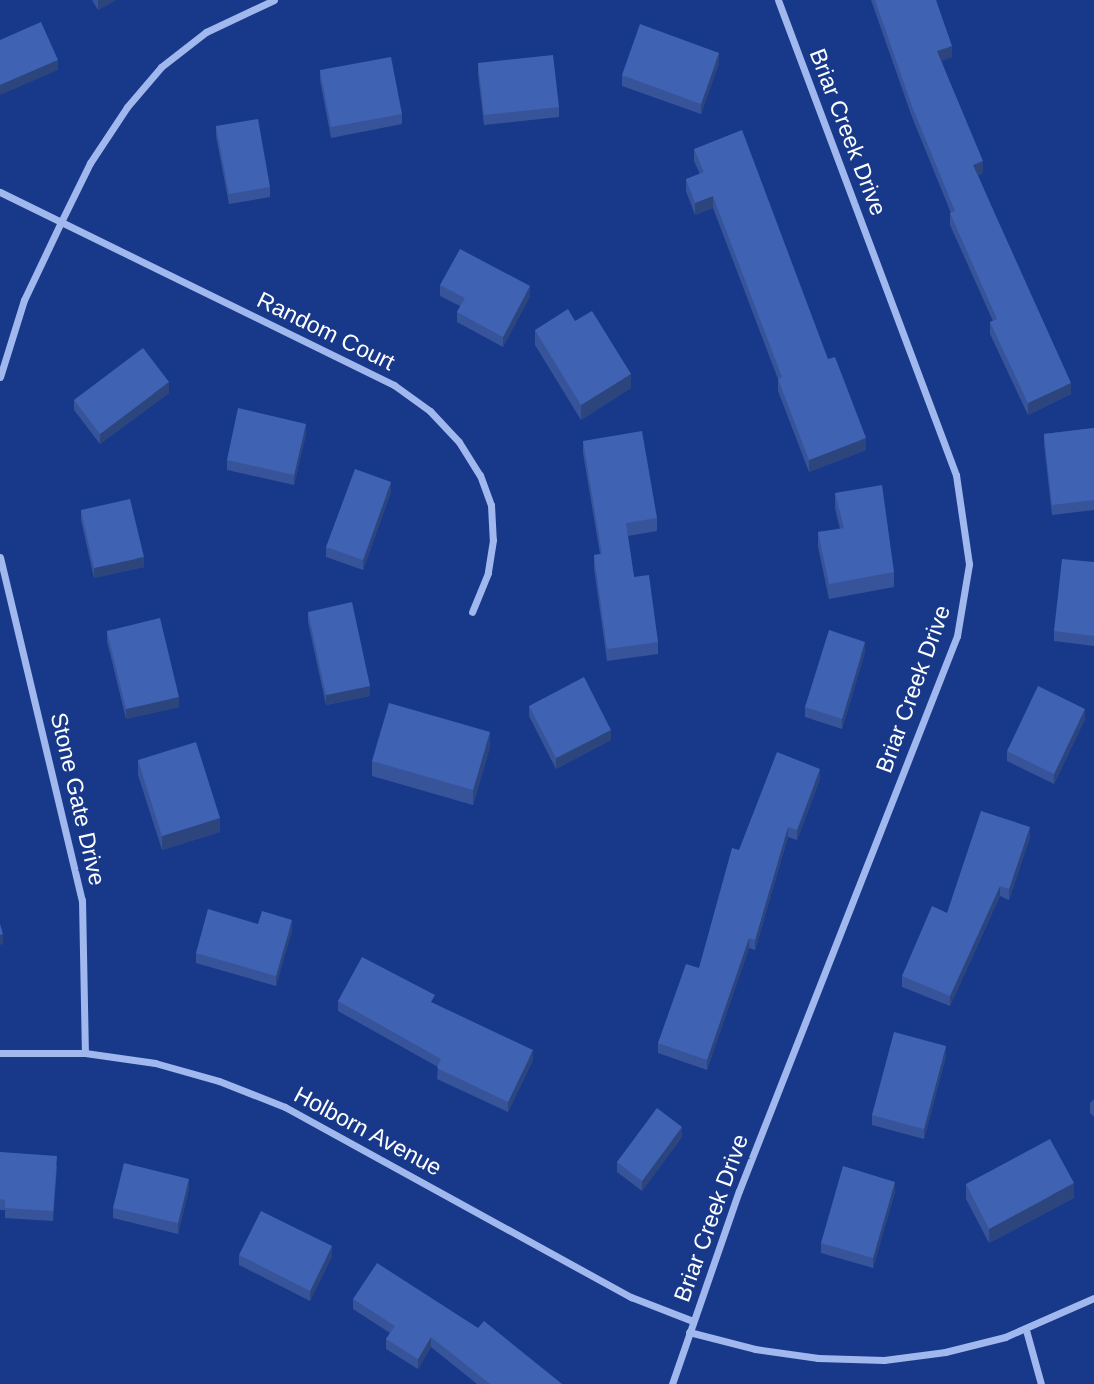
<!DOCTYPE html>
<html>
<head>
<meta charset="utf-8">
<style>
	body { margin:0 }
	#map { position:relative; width:1094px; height:1384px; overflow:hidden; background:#18398a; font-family:Helvetica,sans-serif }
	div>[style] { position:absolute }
	.street>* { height:7px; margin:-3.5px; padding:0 3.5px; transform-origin:3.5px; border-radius:3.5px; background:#a1b8ee }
	.wall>* { inset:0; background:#37549a }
	.shaded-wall>* { inset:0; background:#2d457d }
	.building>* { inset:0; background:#4062b3 }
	span { translate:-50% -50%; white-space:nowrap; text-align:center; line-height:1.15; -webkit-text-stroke:6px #18398a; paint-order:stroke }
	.street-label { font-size:23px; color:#fff }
</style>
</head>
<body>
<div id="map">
	<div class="street">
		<i style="left:0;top:192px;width:439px;rotate:26.1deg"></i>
		<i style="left:394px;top:385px;width:44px;rotate:35.8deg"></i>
		<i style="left:430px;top:411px;width:42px;rotate:46.9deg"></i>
		<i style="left:459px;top:442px;width:39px;rotate:58deg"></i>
		<i style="left:480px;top:475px;width:32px;rotate:70deg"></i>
		<i style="left:491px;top:505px;width:35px;rotate:87deg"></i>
		<i style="left:493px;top:540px;width:33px;rotate:99deg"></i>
		<i style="left:488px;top:573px;width:42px;rotate:112.3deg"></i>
		<i style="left:0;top:377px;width:81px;rotate:-72.7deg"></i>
		<i style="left:24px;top:300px;width:86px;rotate:-64.6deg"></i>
		<i style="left:61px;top:222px;width:66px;rotate:-63.8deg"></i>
		<i style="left:90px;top:163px;width:67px;rotate:-56.5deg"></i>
		<i style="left:127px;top:107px;width:52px;rotate:-49.6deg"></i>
		<i style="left:161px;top:67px;width:57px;rotate:-37.9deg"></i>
		<i style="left:206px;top:32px;width:75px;rotate:-25.2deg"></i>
		<i style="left:0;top:557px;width:353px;rotate:76.6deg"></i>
		<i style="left:82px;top:900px;width:153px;rotate:88.9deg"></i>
		<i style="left:0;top:1053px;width:85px"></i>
		<i style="left:85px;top:1053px;width:71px;rotate:8.1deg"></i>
		<i style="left:155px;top:1063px;width:66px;rotate:15.7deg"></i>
		<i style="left:219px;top:1081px;width:71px;rotate:21.5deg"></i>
		<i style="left:285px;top:1107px;width:395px;rotate:28.8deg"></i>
		<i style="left:631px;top:1297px;width:66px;rotate:21.2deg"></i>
		<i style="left:1026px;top:1330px;width:56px;rotate:74.5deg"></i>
		<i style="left:689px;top:1332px;width:68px;rotate:14.4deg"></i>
		<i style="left:755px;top:1349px;width:64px;rotate:8.1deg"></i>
		<i style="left:818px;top:1358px;width:66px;rotate:1.7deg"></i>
		<i style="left:884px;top:1360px;width:62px;rotate:-7.5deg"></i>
		<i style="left:945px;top:1352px;width:62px;rotate:-14deg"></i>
		<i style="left:1005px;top:1337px;width:97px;rotate:-23.7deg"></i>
		<i style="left:672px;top:1384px;width:204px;rotate:-70.9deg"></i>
		<i style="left:739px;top:1191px;width:596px;rotate:-68.56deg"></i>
		<i style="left:957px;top:636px;width:73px;rotate:-80.5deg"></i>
		<i style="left:969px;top:564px;width:90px;rotate:-98.3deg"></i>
		<i style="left:956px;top:475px;width:507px;rotate:-110.54deg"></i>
	</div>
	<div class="wall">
		<i style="clip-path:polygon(92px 0,116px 0,98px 10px)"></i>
		<i style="clip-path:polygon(871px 0,936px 0,952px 57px,941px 61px,983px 173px,978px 175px,1071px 394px,1028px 415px,990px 334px,990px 322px,993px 321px,950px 225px,950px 213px,951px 213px,912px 117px)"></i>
		<i style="clip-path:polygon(478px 63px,559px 107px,559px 117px,484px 125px,478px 74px)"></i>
		<i style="clip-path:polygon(719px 63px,701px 114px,622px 86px,622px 75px)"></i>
		<i style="clip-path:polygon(320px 70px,402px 114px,402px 124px,331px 138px,320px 80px)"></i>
		<i style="clip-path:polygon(216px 126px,270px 187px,270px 197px,229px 204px,216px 136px)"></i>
		<i style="clip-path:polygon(694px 149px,828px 359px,866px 450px,809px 472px,778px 391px,778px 379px,713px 208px,695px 215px,686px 191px,686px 179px,700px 174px,694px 161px)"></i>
		<i style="clip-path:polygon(440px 285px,530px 296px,503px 347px,457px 322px,457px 312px,460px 306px,440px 296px)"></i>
		<i style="clip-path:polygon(575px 321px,631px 388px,581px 420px,535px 345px,535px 330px)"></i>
		<i style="clip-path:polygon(169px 393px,100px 444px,74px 410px,74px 400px)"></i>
		<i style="clip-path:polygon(1094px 428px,1094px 510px,1052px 515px,1044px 444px,1044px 434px)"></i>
		<i style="clip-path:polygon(306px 434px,294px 485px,227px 470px,227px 460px)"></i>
		<i style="clip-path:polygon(583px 441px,657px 518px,657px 531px,628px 536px,634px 577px,658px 642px,658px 654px,607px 661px,594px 568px,594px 555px,600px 554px,583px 453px)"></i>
		<i style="clip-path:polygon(391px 492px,363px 570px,326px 557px,326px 547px)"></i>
		<i style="clip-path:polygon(835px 493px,894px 572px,894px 587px,829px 599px,818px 547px,818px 532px,840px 529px,835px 508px)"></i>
		<i style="clip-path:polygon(81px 510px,144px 567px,94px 578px,81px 520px)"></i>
		<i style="clip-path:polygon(1094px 562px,1094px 646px,1054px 641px,1054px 631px)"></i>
		<i style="clip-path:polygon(308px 612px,370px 696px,326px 705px,308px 622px)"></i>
		<i style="clip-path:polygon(107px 631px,179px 707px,126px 719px,107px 641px)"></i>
		<i style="clip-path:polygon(865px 652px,842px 729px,805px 717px,805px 707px)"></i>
		<i style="clip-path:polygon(529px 706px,611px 740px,556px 769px,529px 716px)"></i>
		<i style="clip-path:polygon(1085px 719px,1054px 784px,1007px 761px,1007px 751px)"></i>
		<i style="clip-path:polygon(490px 747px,473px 805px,372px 776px,372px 761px)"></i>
		<i style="clip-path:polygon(138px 760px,220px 832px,162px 850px,138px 775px)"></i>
		<i style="clip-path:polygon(820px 779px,797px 840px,788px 837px,755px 950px,749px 948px,707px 1070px,658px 1053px,658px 1043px,699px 968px,739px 850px)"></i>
		<i style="clip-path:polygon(1030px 837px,1009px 900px,1000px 896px,950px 1006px,902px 987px,902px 976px,947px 913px)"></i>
		<i style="clip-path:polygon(258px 924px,292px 930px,276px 986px,196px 963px,196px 953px)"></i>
		<i style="clip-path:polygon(338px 1001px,435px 1004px,533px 1060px,508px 1112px,437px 1079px,438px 1067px,338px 1011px)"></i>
		<i style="clip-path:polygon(946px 1056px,924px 1139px,872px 1125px,872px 1115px)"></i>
		<i style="clip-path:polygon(1094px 1099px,1094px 1117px,1090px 1113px,1090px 1103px)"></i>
		<i style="clip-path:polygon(682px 1137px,642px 1191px,617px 1172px,617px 1162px)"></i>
		<i style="clip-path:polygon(0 1152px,57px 1166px,53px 1221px,5px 1218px,5px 1210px,0 1210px)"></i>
		<i style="clip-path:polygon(966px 1184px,1074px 1198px,989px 1243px,966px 1199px)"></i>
		<i style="clip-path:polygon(189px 1189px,178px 1234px,113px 1218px,113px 1208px)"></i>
		<i style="clip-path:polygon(895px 1192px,873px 1268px,821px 1253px,821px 1243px)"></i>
		<i style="clip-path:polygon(239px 1255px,332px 1256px,310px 1301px,239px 1265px)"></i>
		<i style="clip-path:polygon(353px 1299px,562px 1384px,477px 1384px,431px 1347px,418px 1369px,386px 1349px,386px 1339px,390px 1333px,353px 1309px)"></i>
	</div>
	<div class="shaded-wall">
		<i style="clip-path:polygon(98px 0,116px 0,98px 10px)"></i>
		<i style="clip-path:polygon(952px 46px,952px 57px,937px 63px,937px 51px)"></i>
		<i style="clip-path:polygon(719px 53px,719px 63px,701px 114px,701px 104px)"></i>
		<i style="clip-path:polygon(58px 60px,58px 70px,0 95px,0 85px)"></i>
		<i style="clip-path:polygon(983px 161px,983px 173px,973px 176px,973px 165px)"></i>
		<i style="clip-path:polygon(713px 196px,713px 208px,695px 215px,695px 203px)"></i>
		<i style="clip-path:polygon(530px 286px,530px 296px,503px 347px,503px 337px)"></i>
		<i style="clip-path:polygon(631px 374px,631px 388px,581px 420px,581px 405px)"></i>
		<i style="clip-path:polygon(169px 382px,169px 393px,100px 444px,100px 434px)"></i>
		<i style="clip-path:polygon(1071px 383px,1071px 394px,1028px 415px,1028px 403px)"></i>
		<i style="clip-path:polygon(306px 424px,306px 434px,294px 485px,294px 475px)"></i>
		<i style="clip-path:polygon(866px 438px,866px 450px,809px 472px,809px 460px)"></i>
		<i style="clip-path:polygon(391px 482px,391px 492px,363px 570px,363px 560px)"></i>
		<i style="clip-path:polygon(144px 557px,144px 567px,94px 578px,94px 568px)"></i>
		<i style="clip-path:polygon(865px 642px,865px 652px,842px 729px,842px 719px)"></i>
		<i style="clip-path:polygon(370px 686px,370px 696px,326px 705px,326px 695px)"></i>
		<i style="clip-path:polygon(179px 697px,179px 707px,126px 719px,126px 709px)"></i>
		<i style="clip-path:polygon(1085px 709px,1085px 719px,1054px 784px,1054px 774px)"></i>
		<i style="clip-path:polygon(611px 730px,611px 740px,556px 769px,556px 758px)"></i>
		<i style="clip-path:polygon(490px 732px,490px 747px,473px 805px,473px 790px)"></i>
		<i style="clip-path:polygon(820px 769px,820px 779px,797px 840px,797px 830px)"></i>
		<i style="clip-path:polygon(220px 818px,220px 832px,162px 850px,162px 836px)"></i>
		<i style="clip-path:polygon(788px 827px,788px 837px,755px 950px,755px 940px)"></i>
		<i style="clip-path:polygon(1030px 827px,1030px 837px,1009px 900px,1009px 889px)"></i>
		<i style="clip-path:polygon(1000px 886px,1000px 896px,950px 1006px,950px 996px)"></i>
		<i style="clip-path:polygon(292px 920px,292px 930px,276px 986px,276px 976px)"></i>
		<i style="clip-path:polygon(3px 934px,3px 944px,0 945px,0 935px)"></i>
		<i style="clip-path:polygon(749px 938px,749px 948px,707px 1070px,707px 1060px)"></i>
		<i style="clip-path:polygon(946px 1046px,946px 1056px,924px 1139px,924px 1129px)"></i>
		<i style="clip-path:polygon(533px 1050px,533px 1060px,508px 1112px,508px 1102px)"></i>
		<i style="clip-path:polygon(682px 1127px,682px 1137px,642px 1191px,642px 1181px)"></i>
		<i style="clip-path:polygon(189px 1179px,189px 1189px,178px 1234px,178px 1223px)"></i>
		<i style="clip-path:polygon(895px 1182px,895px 1192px,873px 1268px,873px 1258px)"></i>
		<i style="clip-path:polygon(1074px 1183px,1074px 1198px,989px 1243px,989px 1229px)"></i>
		<i style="clip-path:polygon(332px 1246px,332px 1256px,310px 1301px,310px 1291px)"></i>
		<i style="clip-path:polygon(431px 1337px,431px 1347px,418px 1369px,418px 1359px)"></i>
	</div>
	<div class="building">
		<i style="clip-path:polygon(875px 0,936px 0,952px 46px,937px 51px,983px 161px,973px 165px,1071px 383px,1028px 403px,990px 322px,997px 319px,950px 213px,955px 211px,912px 106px)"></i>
		<i style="clip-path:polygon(41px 22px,58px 60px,0 85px,0 40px)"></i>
		<i style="clip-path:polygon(640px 24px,719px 53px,701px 104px,622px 75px)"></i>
		<i style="clip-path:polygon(553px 55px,559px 107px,484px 115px,478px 63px)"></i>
		<i style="clip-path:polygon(391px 57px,402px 114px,331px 127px,320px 70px)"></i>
		<i style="clip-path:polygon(258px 119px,270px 187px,229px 194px,216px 126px)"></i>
		<i style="clip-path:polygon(742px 130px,828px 359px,835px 357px,866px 438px,809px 460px,778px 379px,782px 377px,713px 196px,695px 203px,686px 179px,704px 172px,694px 149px)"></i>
		<i style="clip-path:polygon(460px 249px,530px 286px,503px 337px,457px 312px,465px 298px,440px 285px)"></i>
		<i style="clip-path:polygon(568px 309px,575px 321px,592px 311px,631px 374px,581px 405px,535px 330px)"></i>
		<i style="clip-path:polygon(143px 348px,169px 382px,100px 434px,74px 400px)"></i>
		<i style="clip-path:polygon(238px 408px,306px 424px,294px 475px,227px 460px)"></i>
		<i style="clip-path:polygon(1094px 428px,1094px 500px,1052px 505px,1044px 434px)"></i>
		<i style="clip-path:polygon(642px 431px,657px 518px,626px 523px,634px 577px,649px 575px,658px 642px,607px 649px,594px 555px,602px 554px,583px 441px)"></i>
		<i style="clip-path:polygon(355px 469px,391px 482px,363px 560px,326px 547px)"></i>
		<i style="clip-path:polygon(882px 485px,894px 572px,829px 584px,818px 532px,844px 528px,835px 493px)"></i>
		<i style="clip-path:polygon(130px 499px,144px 557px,94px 568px,81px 510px)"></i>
		<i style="clip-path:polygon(1062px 559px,1094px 562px,1094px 636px,1054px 631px)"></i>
		<i style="clip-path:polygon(352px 602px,370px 686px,326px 695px,308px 612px)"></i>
		<i style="clip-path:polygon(160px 618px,179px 697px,126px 709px,107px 631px)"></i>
		<i style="clip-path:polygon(829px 630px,865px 642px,842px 719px,805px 707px)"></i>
		<i style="clip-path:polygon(584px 677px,611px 730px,556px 758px,529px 706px)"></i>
		<i style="clip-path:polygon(1038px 686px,1085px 709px,1054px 774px,1007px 751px)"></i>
		<i style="clip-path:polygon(389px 703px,490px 732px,473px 790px,372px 761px)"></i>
		<i style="clip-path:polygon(196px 742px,220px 818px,162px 836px,138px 760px)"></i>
		<i style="clip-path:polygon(777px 752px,820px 769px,797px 830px,788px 827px,755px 940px,749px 938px,707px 1060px,658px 1043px,686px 964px,699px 968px,732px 848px,739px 850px)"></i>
		<i style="clip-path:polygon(981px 811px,1030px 827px,1009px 889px,1000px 886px,950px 996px,902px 976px,932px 906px,947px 913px)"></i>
		<i style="clip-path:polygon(208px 909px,258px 924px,262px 911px,292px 920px,276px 976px,196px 953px)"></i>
		<i style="clip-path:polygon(0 924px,3px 934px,0 935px)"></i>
		<i style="clip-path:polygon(362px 957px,435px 995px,431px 1002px,533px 1050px,508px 1102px,437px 1068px,441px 1059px,338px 1001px)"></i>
		<i style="clip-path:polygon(894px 1032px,946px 1046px,924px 1129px,872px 1115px)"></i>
		<i style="clip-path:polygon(657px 1108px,682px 1127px,642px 1181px,617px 1162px)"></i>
		<i style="clip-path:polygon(1050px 1139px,1074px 1183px,989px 1229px,966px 1184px)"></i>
		<i style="clip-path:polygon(0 1152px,57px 1156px,53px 1211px,5px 1208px,5px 1200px,0 1199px)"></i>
		<i style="clip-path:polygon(124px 1163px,189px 1179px,178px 1223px,113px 1208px)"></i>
		<i style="clip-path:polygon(843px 1166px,895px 1182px,873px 1258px,821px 1243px)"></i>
		<i style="clip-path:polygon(261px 1211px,332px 1246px,310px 1291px,239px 1255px)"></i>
		<i style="clip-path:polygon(377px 1263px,478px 1328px,484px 1321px,562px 1384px,490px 1384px,431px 1337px,418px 1359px,386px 1339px,395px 1326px,353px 1299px)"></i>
	</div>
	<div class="street-label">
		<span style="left:848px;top:132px;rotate:69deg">Briar Creek Drive</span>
		<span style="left:326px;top:331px;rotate:26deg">Random Court</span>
		<span style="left:913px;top:689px;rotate:-70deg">Briar Creek Drive</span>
		<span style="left:78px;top:799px;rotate:77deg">Stone Gate Drive</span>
		<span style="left:368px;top:1131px;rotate:28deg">Holborn Avenue</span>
		<span style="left:711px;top:1218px;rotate:-70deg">Briar Creek Drive</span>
	</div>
</div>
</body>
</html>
